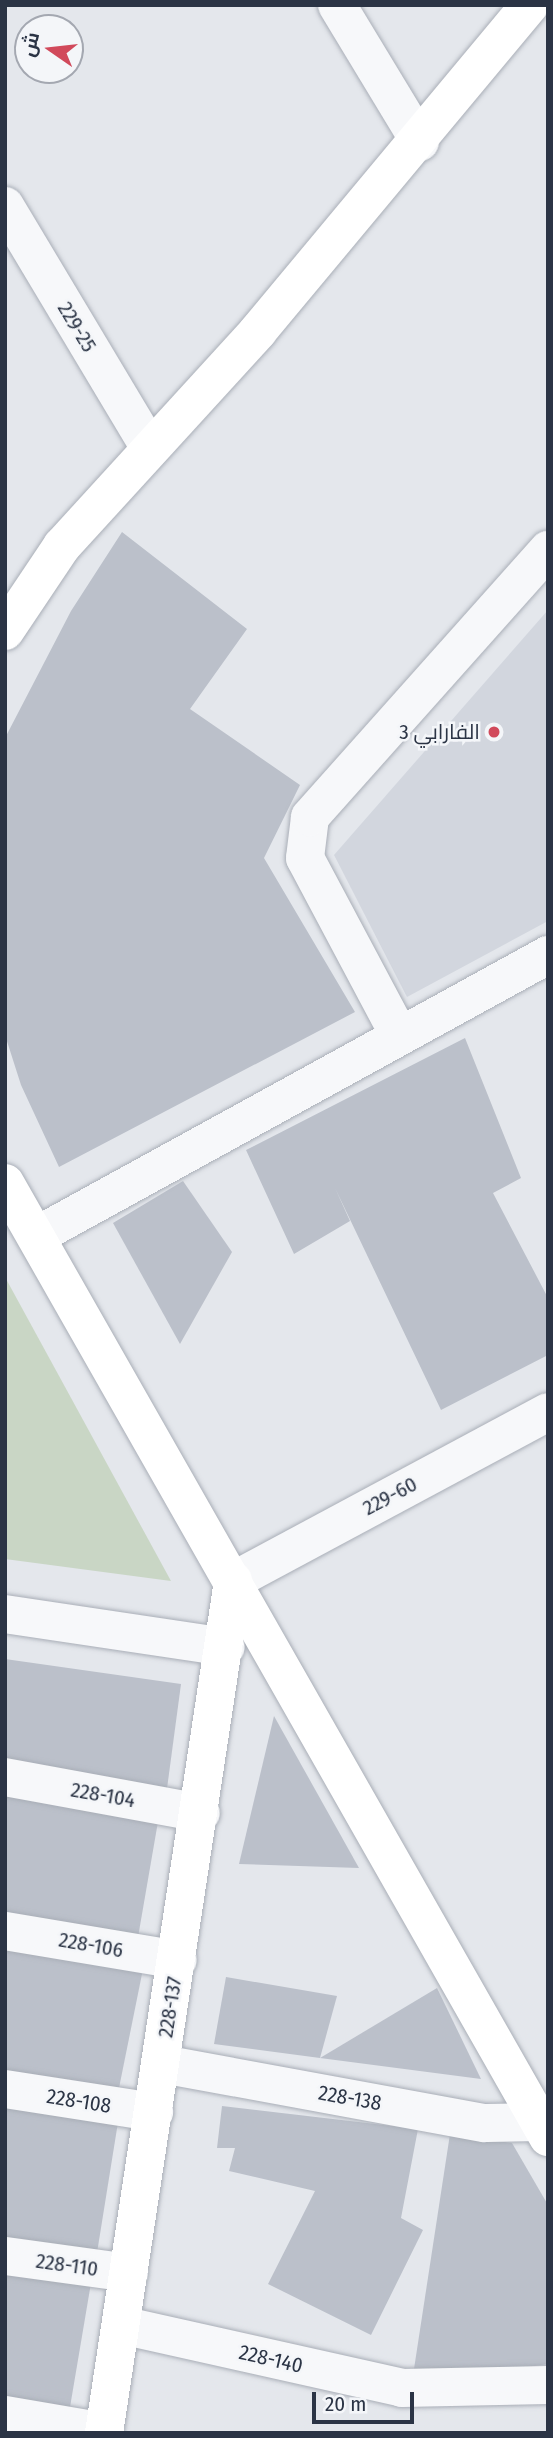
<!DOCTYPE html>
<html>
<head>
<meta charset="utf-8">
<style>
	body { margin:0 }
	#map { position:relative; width:553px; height:2438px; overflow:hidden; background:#e4e7ec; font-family:"Fira Sans Condensed",Cairo,sans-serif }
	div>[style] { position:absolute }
	.built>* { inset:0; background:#d2d6de }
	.green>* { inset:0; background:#c9d6c5 }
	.building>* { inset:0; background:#bbc0ca }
	.roads { filter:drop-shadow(0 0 2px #a9aeb7) drop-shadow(0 0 2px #a9aeb7) }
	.street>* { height:38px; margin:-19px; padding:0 19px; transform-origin:19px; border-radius:19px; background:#f7f8fa }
	.secondary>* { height:38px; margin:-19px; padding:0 19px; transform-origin:19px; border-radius:19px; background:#fff }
	.dots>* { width:19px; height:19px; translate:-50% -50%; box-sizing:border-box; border:4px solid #f4f6f9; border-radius:50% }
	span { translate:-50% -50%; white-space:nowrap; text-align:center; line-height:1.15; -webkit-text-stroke:5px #f4f6f9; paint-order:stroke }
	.street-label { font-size:21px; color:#2b3445 }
	.poi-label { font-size:21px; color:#2b3445 }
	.right { translate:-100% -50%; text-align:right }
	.frame { position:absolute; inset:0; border:7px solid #2b3445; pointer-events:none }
	.north { position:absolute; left:14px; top:14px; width:70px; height:70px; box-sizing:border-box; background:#f4f6f9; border:2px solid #a4a8b1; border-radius:50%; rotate:284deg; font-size:19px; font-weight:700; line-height:28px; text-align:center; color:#2b3445 }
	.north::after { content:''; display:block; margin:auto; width:24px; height:32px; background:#d1495b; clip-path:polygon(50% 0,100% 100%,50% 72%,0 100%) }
	.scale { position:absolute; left:312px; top:2392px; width:102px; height:32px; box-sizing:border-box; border:4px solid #2b3445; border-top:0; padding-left:9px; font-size:21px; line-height:24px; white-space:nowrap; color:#2b3445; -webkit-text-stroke:5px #f4f6f9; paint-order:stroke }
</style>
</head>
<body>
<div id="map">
	<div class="built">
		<i style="clip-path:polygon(548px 610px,548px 921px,407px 997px,334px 855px)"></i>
	</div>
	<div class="green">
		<i style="clip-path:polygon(5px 1277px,171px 1581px,5px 1559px)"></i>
	</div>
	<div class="building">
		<i style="clip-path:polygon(122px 532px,247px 629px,190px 709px,300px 785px,264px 858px,355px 1012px,59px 1167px,21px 1085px,5px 1035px,5px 738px,71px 611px)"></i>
		<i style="clip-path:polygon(465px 1038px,521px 1178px,493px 1193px,548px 1298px,548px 1355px,441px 1410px,335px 1188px,350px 1221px,294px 1254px,246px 1150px)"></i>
		<i style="clip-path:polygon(183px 1181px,232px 1252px,180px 1344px,113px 1223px)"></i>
		<i style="clip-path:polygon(5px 1659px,181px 1684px,166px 1796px,5px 1766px)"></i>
		<i style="clip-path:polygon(274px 1716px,359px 1868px,239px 1864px)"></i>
		<i style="clip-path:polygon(5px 1793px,160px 1810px,137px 1943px,5px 1920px)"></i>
		<i style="clip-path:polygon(5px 1943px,144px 1964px,119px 2088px,5px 2071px)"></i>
		<i style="clip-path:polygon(226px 1977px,337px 1996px,320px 2058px,214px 2044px)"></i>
		<i style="clip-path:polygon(437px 1988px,481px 2079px,320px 2058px)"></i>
		<i style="clip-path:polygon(5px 2099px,119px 2116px,96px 2259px,5px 2245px)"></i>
		<i style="clip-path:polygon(222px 2106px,418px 2129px,401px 2218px,423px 2230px,371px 2335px,268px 2284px,315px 2191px,229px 2171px,235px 2148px,217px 2148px)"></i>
		<i style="clip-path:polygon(450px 2134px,512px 2143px,548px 2205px,548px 2364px,496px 2372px,414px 2369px)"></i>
		<i style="clip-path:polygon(5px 2263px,92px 2277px,68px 2419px,5px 2408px)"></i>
	</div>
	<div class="roads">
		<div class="street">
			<i style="left:337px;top:5px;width:160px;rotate:58.8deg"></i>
			<i style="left:5px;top:206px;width:282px;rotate:59.1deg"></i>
			<i style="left:398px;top:1033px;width:198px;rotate:-118deg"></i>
			<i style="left:305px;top:858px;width:41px;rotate:-83deg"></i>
			<i style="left:310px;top:817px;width:358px;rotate:-48.3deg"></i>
			<i style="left:38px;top:1235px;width:582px;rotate:-28.77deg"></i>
			<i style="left:233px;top:1581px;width:357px;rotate:-28.2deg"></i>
			<i style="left:5px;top:1614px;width:223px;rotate:8.5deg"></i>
			<i style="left:5px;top:1777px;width:199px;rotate:10.4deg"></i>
			<i style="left:5px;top:1931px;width:175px;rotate:9.5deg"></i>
			<i style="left:162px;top:2064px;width:328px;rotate:10.4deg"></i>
			<i style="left:485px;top:2123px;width:54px;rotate:-1.1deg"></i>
			<i style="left:5px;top:2089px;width:151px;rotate:8.8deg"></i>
			<i style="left:5px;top:2256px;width:125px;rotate:7.8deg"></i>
			<i style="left:121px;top:2325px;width:288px;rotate:12.6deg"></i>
			<i style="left:402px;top:2388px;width:146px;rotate:-1.2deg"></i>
			<i style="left:5px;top:2415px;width:100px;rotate:9.7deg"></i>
		</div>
		<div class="secondary">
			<i style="left:5px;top:631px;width:102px;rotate:-56.2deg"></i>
			<i style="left:62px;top:546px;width:291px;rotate:-47.6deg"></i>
			<i style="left:258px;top:331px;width:425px;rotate:-50.2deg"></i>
			<i style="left:5px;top:1183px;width:1098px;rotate:60.35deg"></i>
			<i style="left:104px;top:2433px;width:862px;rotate:-81.39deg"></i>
		</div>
	</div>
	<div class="dots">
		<i style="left:494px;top:732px;background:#d1495b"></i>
	</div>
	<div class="street-label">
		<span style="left:77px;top:327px;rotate:59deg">229-25</span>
		<span style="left:390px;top:1496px;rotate:-28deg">229-60</span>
		<span style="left:103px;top:1795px;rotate:10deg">228-104</span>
		<span style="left:91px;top:1945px;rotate:10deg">228-106</span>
		<span style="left:170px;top:2007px;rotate:-81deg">228-137</span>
		<span style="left:350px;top:2098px;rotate:10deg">228-138</span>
		<span style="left:79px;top:2101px;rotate:9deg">228-108</span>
		<span style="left:67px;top:2265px;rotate:8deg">228-110</span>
		<span style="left:271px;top:2359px;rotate:13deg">228-140</span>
	</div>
	<div class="poi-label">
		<span class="right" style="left:480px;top:732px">الفارابي 3</span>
	</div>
	<div class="frame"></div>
	<div class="north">ش</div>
	<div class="scale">20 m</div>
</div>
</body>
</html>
